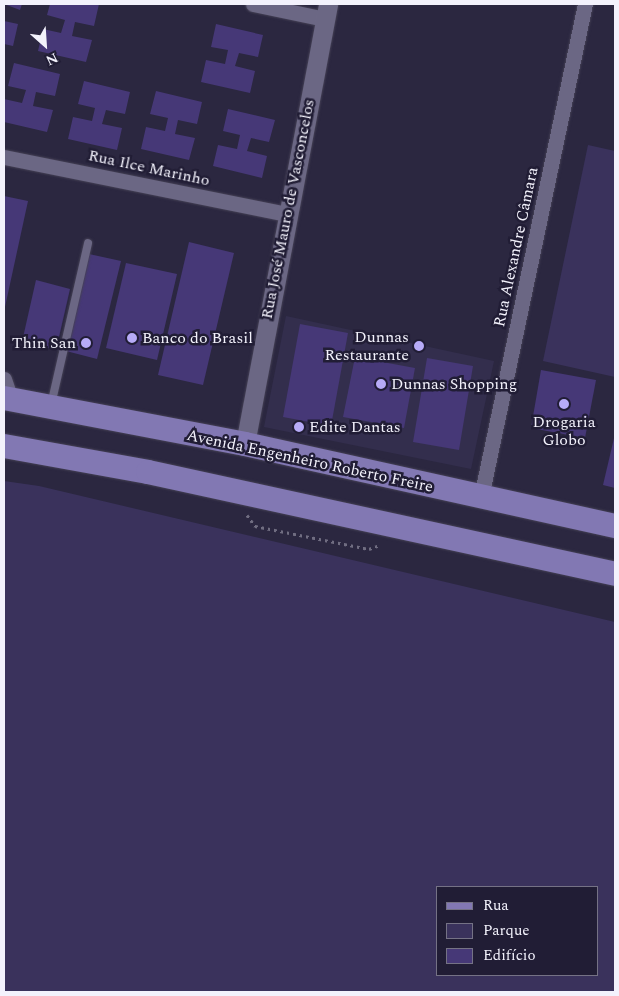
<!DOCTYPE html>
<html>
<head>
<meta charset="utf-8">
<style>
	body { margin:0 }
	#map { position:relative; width:619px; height:996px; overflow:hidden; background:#2b2740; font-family:Spectral,serif }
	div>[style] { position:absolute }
	.built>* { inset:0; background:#332e4d }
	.green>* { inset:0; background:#3a325c }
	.building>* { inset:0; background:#463877 }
	.path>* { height:3px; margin-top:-1.5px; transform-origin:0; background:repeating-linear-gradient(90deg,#706d81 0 2.5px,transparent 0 6.5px) }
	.roads { filter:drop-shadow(0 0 1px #454155) drop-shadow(0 0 1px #454155) }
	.service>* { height:8px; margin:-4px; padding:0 4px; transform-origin:4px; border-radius:4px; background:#6b6784 }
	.minor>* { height:15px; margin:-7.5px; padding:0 7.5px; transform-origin:7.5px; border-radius:7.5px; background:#6b6784 }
	.tertiary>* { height:19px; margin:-9.5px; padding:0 9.5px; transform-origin:9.5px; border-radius:9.5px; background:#6b6784 }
	.primary>* { height:24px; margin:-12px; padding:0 12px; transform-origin:12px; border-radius:12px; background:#8278b3 }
	.dots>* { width:14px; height:14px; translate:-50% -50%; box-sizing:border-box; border:2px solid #211d35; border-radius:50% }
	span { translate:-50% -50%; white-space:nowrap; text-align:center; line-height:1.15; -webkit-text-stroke:5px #211d35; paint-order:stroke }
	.street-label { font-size:16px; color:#f3f2fc }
	.poi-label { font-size:16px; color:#f3f2fc }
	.right { translate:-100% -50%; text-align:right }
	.left { translate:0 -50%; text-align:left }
	.frame { position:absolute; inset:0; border:5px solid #f3f2fc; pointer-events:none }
	.legend { position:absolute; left:436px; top:886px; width:162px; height:90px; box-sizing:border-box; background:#211d35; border:1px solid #757285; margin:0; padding:6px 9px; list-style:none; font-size:15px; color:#f3f2fc }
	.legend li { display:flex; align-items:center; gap:10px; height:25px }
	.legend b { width:25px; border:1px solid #757285 }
	.north { position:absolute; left:20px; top:20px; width:50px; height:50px; -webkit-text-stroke:4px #211d35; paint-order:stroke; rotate:154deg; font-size:14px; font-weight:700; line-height:20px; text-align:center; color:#f3f2fc }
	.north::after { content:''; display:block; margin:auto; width:18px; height:22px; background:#f3f2fc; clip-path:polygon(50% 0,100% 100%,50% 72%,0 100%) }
</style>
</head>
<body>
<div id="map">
	<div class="built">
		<i style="clip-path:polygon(286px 316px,494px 361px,471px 469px,264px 427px)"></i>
	</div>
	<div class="green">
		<i style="clip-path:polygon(588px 145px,615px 151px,615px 377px,543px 361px)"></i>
		<i style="clip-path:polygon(evenodd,4px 481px,39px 486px,615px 622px,615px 992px,4px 992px,4px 481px,438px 887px,598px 887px,598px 975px,438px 975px,438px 887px)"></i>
	</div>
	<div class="building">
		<i style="clip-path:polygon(4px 4px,22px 4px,20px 10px)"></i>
		<i style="clip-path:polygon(50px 4px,99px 4px,94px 26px,75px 22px,72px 36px,92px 40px,86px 62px,38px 51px,43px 29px,61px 33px,65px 20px,47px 15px)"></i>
		<i style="clip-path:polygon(4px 21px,18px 24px,13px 46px,4px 44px)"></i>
		<i style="clip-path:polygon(216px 24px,263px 35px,258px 57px,239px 53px,235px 66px,255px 71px,250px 93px,201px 82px,206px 60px,225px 64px,228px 50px,211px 47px)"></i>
		<i style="clip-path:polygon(14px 63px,60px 74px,55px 96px,36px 92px,33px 106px,53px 110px,47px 132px,4px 122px,4px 99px,22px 103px,26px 90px,8px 86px)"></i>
		<i style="clip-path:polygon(84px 81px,130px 92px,125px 114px,106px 110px,102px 124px,122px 128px,117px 150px,68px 139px,73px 117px,92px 121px,95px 108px,78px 104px)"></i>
		<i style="clip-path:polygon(156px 91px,202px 102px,197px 124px,178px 120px,175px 134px,195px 138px,189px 160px,141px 149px,146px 127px,165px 131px,168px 118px,150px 114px)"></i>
		<i style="clip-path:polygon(228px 109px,275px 120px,269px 142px,251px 138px,247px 151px,267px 156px,262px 178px,213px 166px,218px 145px,237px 149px,240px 135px,223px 131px)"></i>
		<i style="clip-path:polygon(4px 196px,28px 201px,5px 307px,4px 307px)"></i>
		<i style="clip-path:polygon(189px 242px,234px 253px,203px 385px,158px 375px)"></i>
		<i style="clip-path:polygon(89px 254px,121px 261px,97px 359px,66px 351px)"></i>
		<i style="clip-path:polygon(126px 263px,177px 274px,157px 360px,106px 348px)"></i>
		<i style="clip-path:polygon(36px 280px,70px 289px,56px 350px,22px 342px)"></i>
		<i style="clip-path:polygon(300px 324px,348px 333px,331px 426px,283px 417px)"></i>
		<i style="clip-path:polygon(355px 357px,415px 368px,404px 428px,343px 417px)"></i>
		<i style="clip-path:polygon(427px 358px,473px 366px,459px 450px,413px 442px)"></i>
		<i style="clip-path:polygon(541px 370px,596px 380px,585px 438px,531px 428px)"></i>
		<i style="clip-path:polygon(615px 434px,615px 488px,603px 485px)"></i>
	</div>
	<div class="path">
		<i style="left:247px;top:515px;width:14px;rotate:54deg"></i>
		<i style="left:255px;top:526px;width:116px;rotate:11.4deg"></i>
		<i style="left:369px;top:549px;width:12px;rotate:-20deg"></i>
	</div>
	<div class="roads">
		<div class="service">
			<i style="left:51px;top:405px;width:166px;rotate:-77.1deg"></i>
		</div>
		<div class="minor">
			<i style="left:253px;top:4px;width:74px;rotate:11.8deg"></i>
			<i style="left:4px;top:157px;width:288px;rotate:11.4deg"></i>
			<i style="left:4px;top:379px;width:21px;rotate:71deg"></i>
			<i style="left:481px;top:497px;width:504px;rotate:-78.09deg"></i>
		</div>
		<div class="tertiary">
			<i style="left:245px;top:444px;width:448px;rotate:-79.3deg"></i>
		</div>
		<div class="primary">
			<i style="left:4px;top:398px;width:245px;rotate:10.8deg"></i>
			<i style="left:245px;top:444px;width:379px;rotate:12.5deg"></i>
			<i style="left:4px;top:446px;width:146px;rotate:10.2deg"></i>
			<i style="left:148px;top:472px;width:478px;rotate:12.3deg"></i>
		</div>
	</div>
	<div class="dots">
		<i style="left:132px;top:338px;background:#b7abf7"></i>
		<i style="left:86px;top:343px;background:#b7abf7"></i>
		<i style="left:419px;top:346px;background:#b7abf7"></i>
		<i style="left:381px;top:384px;background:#b7abf7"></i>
		<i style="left:564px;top:404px;background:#b7abf7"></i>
		<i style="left:299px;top:427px;background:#b7abf7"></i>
	</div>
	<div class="street-label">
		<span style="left:149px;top:168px;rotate:12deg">Rua Ilce Marinho</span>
		<span style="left:288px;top:209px;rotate:-79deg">Rua José Mauro de Vasconcelos</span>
		<span style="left:516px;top:247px;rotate:-78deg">Rua Alexandre Câmara</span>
		<span style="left:310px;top:461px;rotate:12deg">Avenida Engenheiro Roberto Freire</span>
	</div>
	<div class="poi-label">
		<span class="right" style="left:409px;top:346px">Dunnas<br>Restaurante</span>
		<span class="left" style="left:142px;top:338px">Banco do Brasil</span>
		<span class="right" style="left:76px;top:343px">Thin San</span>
		<span class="left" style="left:391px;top:384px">Dunnas Shopping</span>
		<span style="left:564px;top:431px">Drogaria<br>Globo</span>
		<span class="left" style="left:309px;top:427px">Edite Dantas</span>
	</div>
	<div class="frame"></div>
	<ul class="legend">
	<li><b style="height:6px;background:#8278b3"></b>Rua</li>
	<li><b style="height:14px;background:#3a325c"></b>Parque</li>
	<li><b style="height:14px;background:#463877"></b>Edifício</li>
	</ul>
	<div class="north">N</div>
</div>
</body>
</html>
